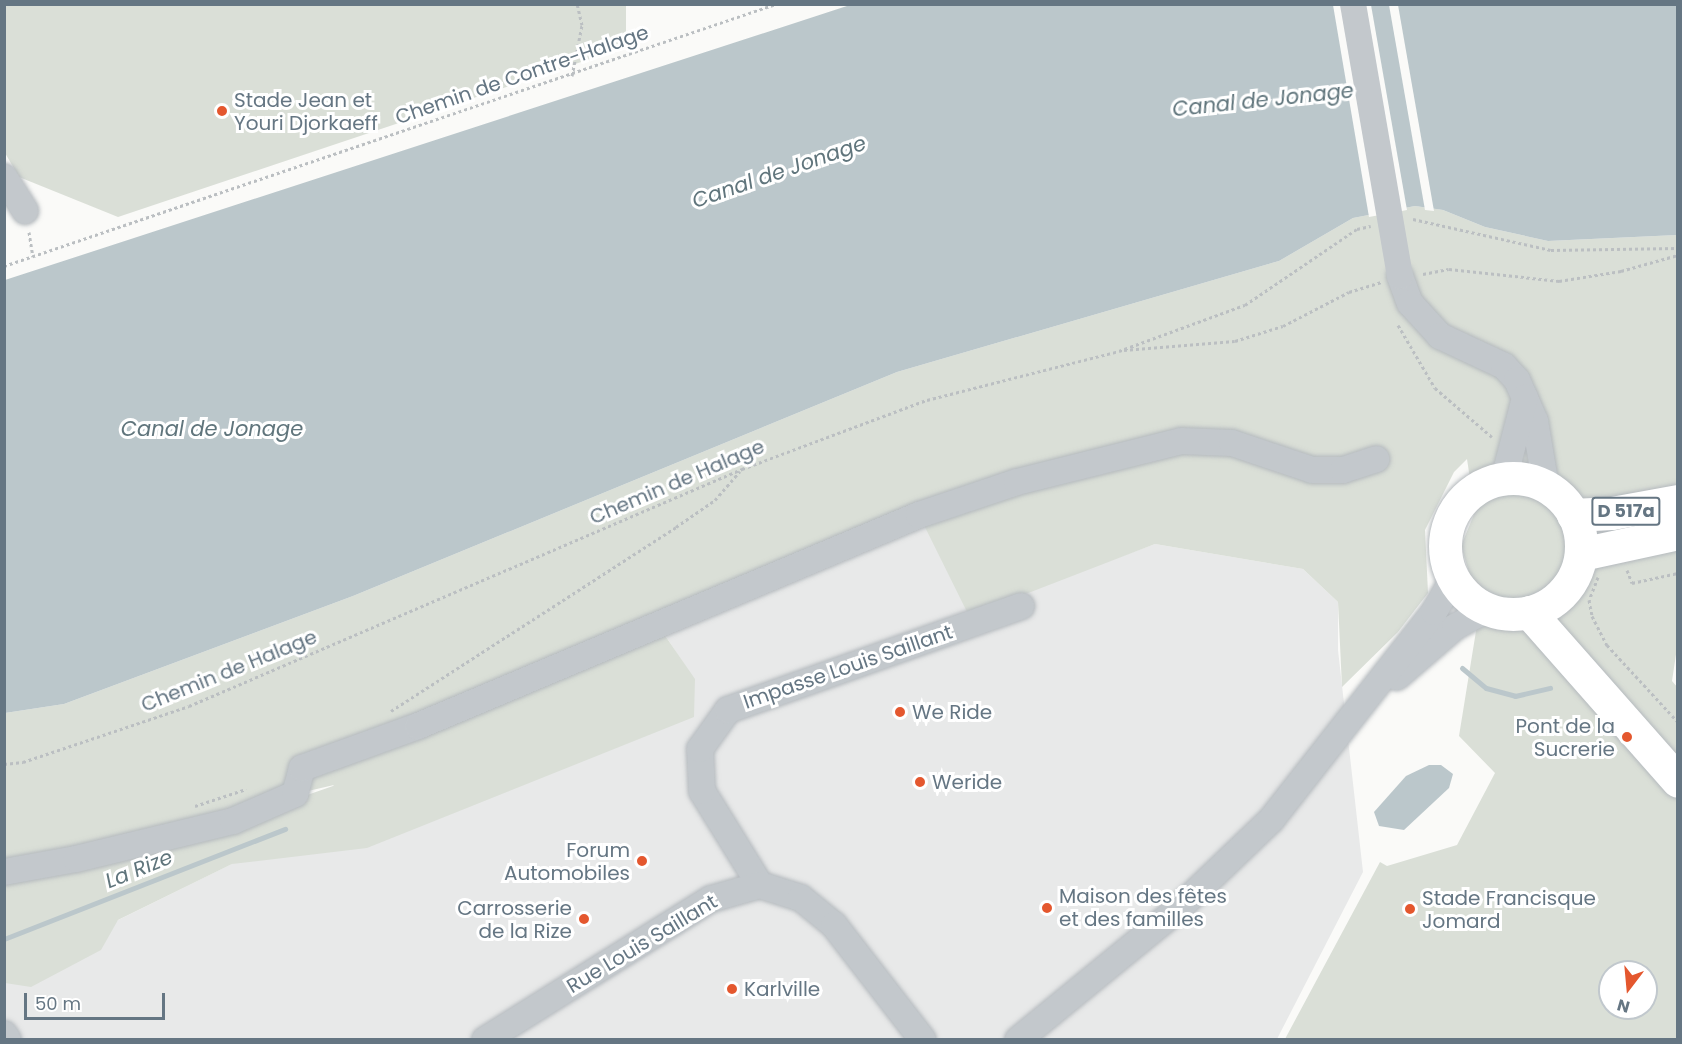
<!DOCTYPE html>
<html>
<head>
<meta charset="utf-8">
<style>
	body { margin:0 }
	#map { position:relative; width:1682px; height:1044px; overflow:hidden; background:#fafaf8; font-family:Poppins,sans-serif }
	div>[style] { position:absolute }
	.built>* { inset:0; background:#e8e9e9 }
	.green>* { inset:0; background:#dadfd7 }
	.water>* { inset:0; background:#bbc7cb }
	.pier>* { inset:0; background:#fafaf8 }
	.stream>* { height:5px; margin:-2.5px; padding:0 2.5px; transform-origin:2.5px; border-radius:2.5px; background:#bbc7cb }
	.path>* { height:3px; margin-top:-1.5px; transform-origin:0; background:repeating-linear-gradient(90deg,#bbbfc2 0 3px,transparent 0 6px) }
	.roads { filter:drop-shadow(0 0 2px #b5babe) drop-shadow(0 0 2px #b5babe) }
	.minor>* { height:26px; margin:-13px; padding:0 13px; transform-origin:13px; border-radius:13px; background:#c3c8cc }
	.major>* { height:33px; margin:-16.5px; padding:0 16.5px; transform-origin:16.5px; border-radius:16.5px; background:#fff }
	.major>.ring { margin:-16.5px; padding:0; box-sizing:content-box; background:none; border:33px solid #fff; border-radius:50% }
	.minor-bridge>* { height:26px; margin:-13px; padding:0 13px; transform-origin:13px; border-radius:13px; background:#c3c8cc }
	.dots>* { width:16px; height:16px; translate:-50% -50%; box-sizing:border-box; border:3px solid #fff; border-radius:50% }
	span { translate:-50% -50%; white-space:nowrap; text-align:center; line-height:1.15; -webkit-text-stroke:6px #fff; paint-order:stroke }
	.shield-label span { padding:2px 4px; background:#fff; border:2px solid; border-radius:4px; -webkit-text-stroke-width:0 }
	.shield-label { font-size:18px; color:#657683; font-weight:700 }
	.street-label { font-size:20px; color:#657683 }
	.poi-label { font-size:20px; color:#657683 }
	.left { translate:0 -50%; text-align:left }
	.right { translate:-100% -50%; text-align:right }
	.water-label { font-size:21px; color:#60757c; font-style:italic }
	.frame { position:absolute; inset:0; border:6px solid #657683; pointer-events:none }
	.north { position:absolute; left:1598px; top:960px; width:60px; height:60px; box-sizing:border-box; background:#fff; border:2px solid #c1c8cd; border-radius:50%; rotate:196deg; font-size:16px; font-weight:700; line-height:24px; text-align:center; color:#657683 }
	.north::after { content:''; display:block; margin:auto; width:21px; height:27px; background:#e4572e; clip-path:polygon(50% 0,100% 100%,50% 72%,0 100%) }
	.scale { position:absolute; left:24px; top:993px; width:141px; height:27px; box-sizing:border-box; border:3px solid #657683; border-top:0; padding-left:8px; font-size:18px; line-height:21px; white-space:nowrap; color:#657683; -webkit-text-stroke:4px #fff; paint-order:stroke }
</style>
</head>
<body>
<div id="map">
	<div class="built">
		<i style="clip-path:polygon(918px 512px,1004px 600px,1155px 544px,1303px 569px,1338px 602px,1338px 650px,1363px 872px,1277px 1039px,5px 1040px,5px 976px,562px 701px,694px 679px,655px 620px)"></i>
	</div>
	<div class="green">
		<i style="clip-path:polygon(4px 5px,626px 5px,626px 47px,118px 217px,19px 177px,5px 153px)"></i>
		<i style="clip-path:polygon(evenodd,1415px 206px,1443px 210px,1485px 227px,1548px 241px,1677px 235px,1678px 641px,1672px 681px,1678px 688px,1677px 1039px,1285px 1039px,1380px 862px,1387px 866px,1457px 845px,1495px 773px,1459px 736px,1476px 631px,1472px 582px,1461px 546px,1475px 512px,1467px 459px,1454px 472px,1425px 530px,1428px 593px,1398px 632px,1342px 687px,1338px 602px,1303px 569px,1155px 544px,969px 616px,919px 515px,655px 621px,695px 679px,694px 717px,367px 848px,232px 864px,118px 920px,101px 950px,31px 987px,5px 983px,5px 713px,64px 704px,353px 596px,897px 372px,1279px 261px,1353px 218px,1415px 206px,334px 785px,333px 786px,244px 817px,295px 794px,334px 785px,1415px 206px,1610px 972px,1646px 972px,1646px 1008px,1610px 1008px,1610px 972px)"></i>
	</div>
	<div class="water">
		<i style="clip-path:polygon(850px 5px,1677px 5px,1677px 235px,1548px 241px,1485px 227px,1443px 210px,1415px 206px,1353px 218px,1279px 261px,897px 372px,353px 596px,64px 704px,5px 713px,5px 280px)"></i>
		<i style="clip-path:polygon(1429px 765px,1441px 765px,1453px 774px,1449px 788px,1404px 830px,1379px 826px,1374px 812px,1406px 776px)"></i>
	</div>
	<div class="pier">
		<i style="clip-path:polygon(1333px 5px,1371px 5px,1407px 210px,1369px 217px)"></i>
		<i style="clip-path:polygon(1389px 5px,1398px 5px,1434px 211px,1425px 210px)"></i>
	</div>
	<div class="stream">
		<i style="left:1462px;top:668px;width:31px;rotate:40deg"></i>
		<i style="left:1486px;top:688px;width:30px;rotate:15deg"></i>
		<i style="left:1515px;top:696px;width:36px;rotate:-13deg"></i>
		<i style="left:4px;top:939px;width:302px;rotate:-21.4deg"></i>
	</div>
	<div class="path">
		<i style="left:572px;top:76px;width:52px;rotate:-78.9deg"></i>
		<i style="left:582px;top:25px;width:22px;rotate:-103deg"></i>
		<i style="left:1413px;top:219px;width:141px;rotate:12.7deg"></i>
		<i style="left:1551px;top:250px;width:127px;rotate:-0.9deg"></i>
		<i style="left:29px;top:232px;width:25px;rotate:81deg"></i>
		<i style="left:4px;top:266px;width:815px;rotate:-18.75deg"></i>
		<i style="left:1423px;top:274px;width:26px;rotate:-11deg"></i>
		<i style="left:1449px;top:269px;width:111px;rotate:6.2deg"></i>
		<i style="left:1559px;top:281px;width:63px;rotate:-9.2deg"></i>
		<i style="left:1621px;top:271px;width:59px;rotate:-15.7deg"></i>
		<i style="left:1398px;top:325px;width:73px;rotate:59.6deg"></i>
		<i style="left:1435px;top:388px;width:75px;rotate:40.7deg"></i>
		<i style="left:1124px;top:350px;width:111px;rotate:-4.6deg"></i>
		<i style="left:1235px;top:341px;width:50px;rotate:-17.4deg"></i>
		<i style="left:1283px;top:326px;width:74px;rotate:-27.3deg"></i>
		<i style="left:1349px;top:292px;width:34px;rotate:-17deg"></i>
		<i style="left:1627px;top:570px;width:14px;rotate:69deg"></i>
		<i style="left:1632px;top:583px;width:47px;rotate:-12.3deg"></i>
		<i style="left:1598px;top:577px;width:25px;rotate:111deg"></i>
		<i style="left:1589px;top:600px;width:16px;rotate:79deg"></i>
		<i style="left:1592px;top:616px;width:33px;rotate:63deg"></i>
		<i style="left:1607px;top:645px;width:105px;rotate:47.3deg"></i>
		<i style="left:1678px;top:634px;width:38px;rotate:90deg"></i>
		<i style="left:391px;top:711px;width:339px;rotate:-32.8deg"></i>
		<i style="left:676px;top:527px;width:47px;rotate:-34.7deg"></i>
		<i style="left:715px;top:500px;width:38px;rotate:-49deg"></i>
		<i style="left:4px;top:764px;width:19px;rotate:-6deg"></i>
		<i style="left:23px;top:762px;width:175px;rotate:-18.6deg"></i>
		<i style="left:189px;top:706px;width:602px;rotate:-23.2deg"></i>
		<i style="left:742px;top:469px;width:197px;rotate:-20.5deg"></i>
		<i style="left:927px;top:400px;width:198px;rotate:-14.3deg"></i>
		<i style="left:1119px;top:351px;width:134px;rotate:-20.1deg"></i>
		<i style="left:1245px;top:305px;width:135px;rotate:-34.2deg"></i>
		<i style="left:1357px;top:229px;width:14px;rotate:-12deg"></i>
		<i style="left:195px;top:806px;width:54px;rotate:-18.4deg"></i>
	</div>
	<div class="roads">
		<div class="minor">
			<i style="left:4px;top:177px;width:40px;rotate:58deg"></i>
			<i style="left:1400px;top:276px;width:29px;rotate:70deg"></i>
			<i style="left:1410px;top:303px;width:45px;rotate:47.7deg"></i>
			<i style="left:1440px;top:336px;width:71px;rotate:25.1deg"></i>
			<i style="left:1504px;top:366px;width:19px;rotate:47deg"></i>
			<i style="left:1517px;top:380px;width:45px;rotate:66.3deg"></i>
			<i style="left:1535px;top:421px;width:67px;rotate:80.5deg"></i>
			<i style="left:1504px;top:479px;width:84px;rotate:-75.5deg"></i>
			<i style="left:1397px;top:677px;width:77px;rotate:-40.8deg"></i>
			<i style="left:1455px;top:627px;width:37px;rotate:-29deg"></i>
			<i style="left:4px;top:872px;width:73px;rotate:-10.2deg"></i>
			<i style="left:76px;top:859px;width:162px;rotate:-13.6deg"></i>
			<i style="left:233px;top:821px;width:68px;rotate:-23.5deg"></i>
			<i style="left:295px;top:794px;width:27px;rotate:-75deg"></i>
			<i style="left:302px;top:768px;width:123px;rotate:-19.9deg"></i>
			<i style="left:418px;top:726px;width:544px;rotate:-22.84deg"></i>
			<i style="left:919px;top:515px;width:103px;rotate:-18.6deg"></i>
			<i style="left:1017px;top:482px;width:169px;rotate:-14deg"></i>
			<i style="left:1181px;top:441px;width:51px;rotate:2.2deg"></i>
			<i style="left:1232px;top:443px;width:84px;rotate:18.6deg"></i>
			<i style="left:1312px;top:470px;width:31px"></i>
			<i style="left:1343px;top:470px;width:35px;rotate:-18deg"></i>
			<i style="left:760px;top:885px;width:110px;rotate:-121.7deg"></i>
			<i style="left:702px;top:791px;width:42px;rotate:-92.7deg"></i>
			<i style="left:700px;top:749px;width:48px;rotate:-54.3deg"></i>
			<i style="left:728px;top:710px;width:311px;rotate:-19.5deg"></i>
			<i style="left:4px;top:1034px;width:7px;rotate:56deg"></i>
			<i style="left:485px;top:1040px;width:266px;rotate:-32deg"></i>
			<i style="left:711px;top:899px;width:51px;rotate:-15.9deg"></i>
			<i style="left:760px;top:885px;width:43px;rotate:17.6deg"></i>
			<i style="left:801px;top:898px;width:43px;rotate:39.3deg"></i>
			<i style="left:834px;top:925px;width:145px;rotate:52.3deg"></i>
			<i style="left:1018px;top:1040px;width:205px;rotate:-39.3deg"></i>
			<i style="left:1177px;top:910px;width:130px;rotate:-43.8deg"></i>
			<i style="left:1271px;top:820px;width:264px;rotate:-51.9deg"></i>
			<i style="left:1434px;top:612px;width:38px;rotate:-60deg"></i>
		</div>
		<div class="major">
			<i class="ring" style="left:1445px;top:478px;width:103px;height:103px"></i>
			<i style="left:1573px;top:515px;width:39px;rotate:-3deg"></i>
			<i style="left:1612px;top:513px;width:67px;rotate:-10.3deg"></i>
			<i style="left:1581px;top:554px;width:99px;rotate:-12.2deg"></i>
			<i style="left:1529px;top:612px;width:225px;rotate:48.6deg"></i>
		</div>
	</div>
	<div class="minor-bridge">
		<i style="left:1353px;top:4px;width:276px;rotate:80.2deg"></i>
	</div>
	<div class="dots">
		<i style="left:222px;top:111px;background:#e4572e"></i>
		<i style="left:900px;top:712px;background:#e4572e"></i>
		<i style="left:1627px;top:737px;background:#e4572e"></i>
		<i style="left:920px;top:782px;background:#e4572e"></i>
		<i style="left:642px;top:861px;background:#e4572e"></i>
		<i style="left:1047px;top:908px;background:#e4572e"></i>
		<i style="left:1410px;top:909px;background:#e4572e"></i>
		<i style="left:584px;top:919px;background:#e4572e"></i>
		<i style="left:732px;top:989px;background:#e4572e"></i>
	</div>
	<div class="shield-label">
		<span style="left:1626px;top:511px">D 517a</span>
	</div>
	<div class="street-label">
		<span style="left:522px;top:75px;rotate:-19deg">Chemin de Contre-Halage</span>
		<span style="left:677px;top:482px;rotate:-23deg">Chemin de Halage</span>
		<span style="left:848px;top:667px;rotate:-19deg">Impasse Louis Saillant</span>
		<span style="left:229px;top:671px;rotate:-22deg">Chemin de Halage</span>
		<span style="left:642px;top:944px;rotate:-31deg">Rue Louis Saillant</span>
	</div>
	<div class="poi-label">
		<span class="left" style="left:234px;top:112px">Stade Jean et<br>Youri Djorkaeff</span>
		<span class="left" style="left:912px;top:712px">We Ride</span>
		<span class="right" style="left:1615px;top:738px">Pont de la<br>Sucrerie</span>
		<span class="left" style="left:932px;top:782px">Weride</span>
		<span class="right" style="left:630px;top:862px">Forum<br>Automobiles</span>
		<span class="left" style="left:1059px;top:908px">Maison des fêtes<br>et des familles</span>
		<span class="left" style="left:1422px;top:910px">Stade Francisque<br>Jomard</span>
		<span class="right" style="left:572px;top:920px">Carrosserie<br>de la Rize</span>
		<span class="left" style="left:744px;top:989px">Karlville</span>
	</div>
	<div class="water-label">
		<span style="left:1263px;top:100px;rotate:-6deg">Canal de Jonage</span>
		<span style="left:779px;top:172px;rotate:-19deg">Canal de Jonage</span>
		<span style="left:212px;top:429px">Canal de Jonage</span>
		<span style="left:139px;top:869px;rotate:-22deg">La Rize</span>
	</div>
	<div class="frame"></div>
	<div class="north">N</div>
	<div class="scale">50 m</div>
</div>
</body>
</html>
